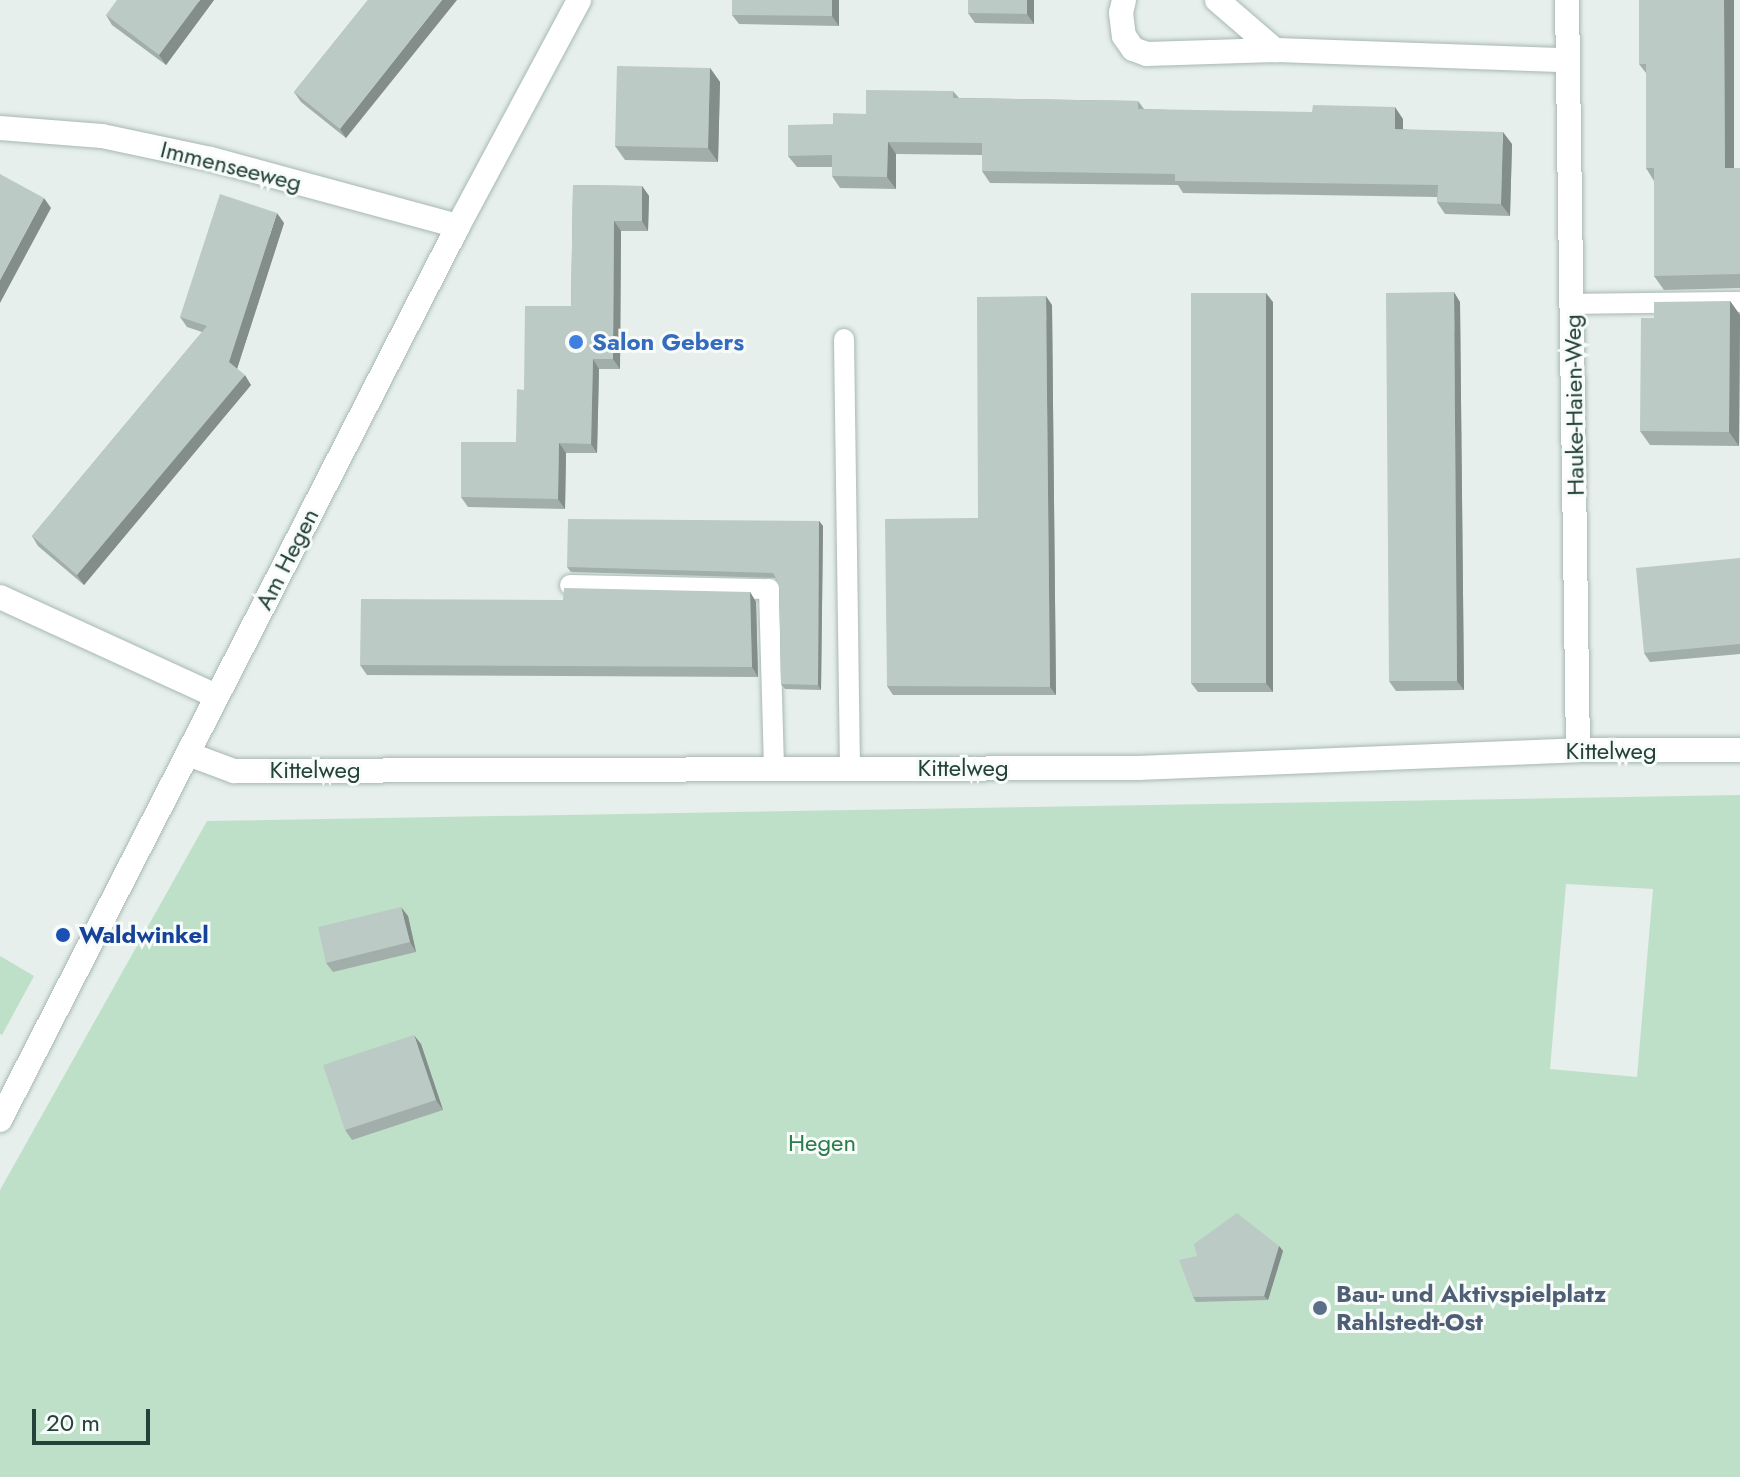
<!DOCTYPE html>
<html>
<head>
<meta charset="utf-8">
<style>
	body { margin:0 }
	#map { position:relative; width:1740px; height:1477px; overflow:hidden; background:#e6efeb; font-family:Jost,sans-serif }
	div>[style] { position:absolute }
	.green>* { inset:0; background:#bfe0c8 }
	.roads { filter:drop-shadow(0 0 2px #a8b8b2) drop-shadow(0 0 2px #a8b8b2) }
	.service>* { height:20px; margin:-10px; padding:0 10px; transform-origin:10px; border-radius:10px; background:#fff }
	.minor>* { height:24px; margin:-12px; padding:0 12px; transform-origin:12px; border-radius:12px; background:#fff }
	.wall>* { inset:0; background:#a1aea9 }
	.shaded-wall>* { inset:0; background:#838d89 }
	.building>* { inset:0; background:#bbcac4 }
	.dots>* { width:22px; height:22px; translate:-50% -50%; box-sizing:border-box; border:4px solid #f7fbf9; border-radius:50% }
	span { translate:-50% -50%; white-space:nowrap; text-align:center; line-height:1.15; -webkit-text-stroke:6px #f7fbf9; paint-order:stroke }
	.street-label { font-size:24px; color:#24423a }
	.shop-label { font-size:24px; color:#366cbe; font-weight:700 }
	.left { translate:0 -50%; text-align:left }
	.transit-label { font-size:24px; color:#164399; font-weight:700 }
	.park-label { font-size:24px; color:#2d7a4b }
	.service-label { font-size:24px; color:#4e5e75; font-weight:700 }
	.scale { position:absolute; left:32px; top:1409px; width:118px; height:36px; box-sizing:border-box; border:4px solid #24423a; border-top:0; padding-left:10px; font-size:24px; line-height:28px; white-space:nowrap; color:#24423a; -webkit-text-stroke:6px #f7fbf9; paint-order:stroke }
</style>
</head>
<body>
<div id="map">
	<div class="green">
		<i style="clip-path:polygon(evenodd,1740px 795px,1740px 1477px,0 1477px,0 1190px,207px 821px,1740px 795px,1566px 884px,1653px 889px,1637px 1077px,1550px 1069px,1566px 884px)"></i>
		<i style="clip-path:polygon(0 956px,34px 976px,2px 1035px,0 1034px)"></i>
	</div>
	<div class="roads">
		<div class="service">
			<i style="left:1573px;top:304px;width:167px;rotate:-0.7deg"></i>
			<i style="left:844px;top:339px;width:429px;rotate:89.2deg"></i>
			<i style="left:570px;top:585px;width:199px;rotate:1.2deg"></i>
			<i style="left:769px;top:589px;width:180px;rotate:88.4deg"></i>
		</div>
		<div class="minor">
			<i style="left:1124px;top:0;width:13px;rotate:103deg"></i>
			<i style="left:1121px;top:13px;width:23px;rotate:83deg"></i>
			<i style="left:1124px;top:36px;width:16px;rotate:55deg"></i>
			<i style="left:1133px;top:49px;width:15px;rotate:20deg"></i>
			<i style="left:1147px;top:54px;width:128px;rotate:-1.8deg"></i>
			<i style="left:1275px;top:50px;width:293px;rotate:2deg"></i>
			<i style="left:1217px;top:0;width:77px;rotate:40.8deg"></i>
			<i style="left:1567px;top:0;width:750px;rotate:89.16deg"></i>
			<i style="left:0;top:128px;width:102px;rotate:4.5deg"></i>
			<i style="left:102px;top:136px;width:111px;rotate:11.9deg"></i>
			<i style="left:211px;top:159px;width:256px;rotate:15.2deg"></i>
			<i style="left:0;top:597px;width:238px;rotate:24.6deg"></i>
			<i style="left:188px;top:754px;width:49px;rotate:20.3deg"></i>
			<i style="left:234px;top:771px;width:904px;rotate:-0.19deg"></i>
			<i style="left:1138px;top:768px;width:440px;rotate:-2.3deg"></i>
			<i style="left:1578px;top:750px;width:162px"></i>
			<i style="left:0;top:1120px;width:1004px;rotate:-62.87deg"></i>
			<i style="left:458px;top:226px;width:256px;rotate:-61.8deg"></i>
		</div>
	</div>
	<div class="wall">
		<i style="clip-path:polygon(214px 0,166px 65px,112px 25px,106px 15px)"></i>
		<i style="clip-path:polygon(368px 0,346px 138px,301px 102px,294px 92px)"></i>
		<i style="clip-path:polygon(839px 0,839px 26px,739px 24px,732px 15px)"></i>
		<i style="clip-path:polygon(1034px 0,1034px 24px,975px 23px,968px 13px)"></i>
		<i style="clip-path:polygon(1639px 0,1734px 0,1734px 168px,1740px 168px,1740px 288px,1664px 290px,1654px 276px,1654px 181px,1646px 168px,1646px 73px,1639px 64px)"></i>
		<i style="clip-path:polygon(710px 68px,720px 82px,718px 162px,625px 160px,615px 146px)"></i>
		<i style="clip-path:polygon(953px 91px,959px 98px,1138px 101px,1144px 109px,1403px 119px,1403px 129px,1512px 144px,1510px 216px,1445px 214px,1437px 202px,1437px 197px,1183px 193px,1178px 185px,990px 183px,982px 171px,982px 155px,896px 154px,896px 189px,840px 188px,832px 176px,832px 167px,797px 167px,788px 156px,833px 124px)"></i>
		<i style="clip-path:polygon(573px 185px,642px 186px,649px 196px,648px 231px,621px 231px,620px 369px,599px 369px,597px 453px,566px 453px,565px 509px,468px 507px,461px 497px,516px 442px,524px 390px,571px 306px)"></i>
		<i style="clip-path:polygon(284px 223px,237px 369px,251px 385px,84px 585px,38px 546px,32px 536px,202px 332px,187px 327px,180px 317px)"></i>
		<i style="clip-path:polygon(1730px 301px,1740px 315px,1739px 446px,1650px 445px,1640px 431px,1654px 318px)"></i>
		<i style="clip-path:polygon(1273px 302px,1273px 692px,1198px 692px,1191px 683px)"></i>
		<i style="clip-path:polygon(1460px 302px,1464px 690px,1396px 691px,1389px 681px)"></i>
		<i style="clip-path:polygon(1052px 305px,1056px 695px,893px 695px,887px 686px,978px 518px)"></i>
		<i style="clip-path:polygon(819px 521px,823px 526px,821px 690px,785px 689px,781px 684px,779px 584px,775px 578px,571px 572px,567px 567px)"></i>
		<i style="clip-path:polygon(1740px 558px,1740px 654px,1650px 662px,1644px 653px)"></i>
		<i style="clip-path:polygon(750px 592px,756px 602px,758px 677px,367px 675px,360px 665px,563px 600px)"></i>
		<i style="clip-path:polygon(408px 916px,416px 952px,333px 972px,326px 963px)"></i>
		<i style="clip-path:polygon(421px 1044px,443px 1110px,352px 1140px,345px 1130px)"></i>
		<i style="clip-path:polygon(1279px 1246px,1283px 1251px,1268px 1300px,1196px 1302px,1193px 1297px)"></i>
	</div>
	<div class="shaded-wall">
		<i style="clip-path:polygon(200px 0,214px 0,166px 65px,159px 55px)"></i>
		<i style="clip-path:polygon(442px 0,457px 0,346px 138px,340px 129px)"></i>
		<i style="clip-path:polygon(832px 0,839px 0,839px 26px,832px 16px)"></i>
		<i style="clip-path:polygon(1027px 0,1034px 0,1034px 24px,1027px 14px)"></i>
		<i style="clip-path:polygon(1724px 0,1734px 0,1734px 182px,1725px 168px)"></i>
		<i style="clip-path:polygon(710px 68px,720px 82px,718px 162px,708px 148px)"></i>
		<i style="clip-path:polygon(1395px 107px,1403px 119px,1403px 141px,1395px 129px)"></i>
		<i style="clip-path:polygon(1503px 132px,1512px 144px,1510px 216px,1501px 204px)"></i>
		<i style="clip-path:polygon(888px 142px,896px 154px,896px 189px,887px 177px)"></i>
		<i style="clip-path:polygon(642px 186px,649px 196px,648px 231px,642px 221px)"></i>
		<i style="clip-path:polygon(44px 198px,51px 208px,0 303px,0 280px)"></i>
		<i style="clip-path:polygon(277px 213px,284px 223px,236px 372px,229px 362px)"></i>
		<i style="clip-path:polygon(614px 221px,621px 231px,620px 369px,613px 359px)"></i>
		<i style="clip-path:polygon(1454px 292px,1460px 302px,1464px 690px,1457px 681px)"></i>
		<i style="clip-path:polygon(1266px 293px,1273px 302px,1273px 692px,1266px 683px)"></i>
		<i style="clip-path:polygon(1046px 296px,1052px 305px,1056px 695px,1050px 687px)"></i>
		<i style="clip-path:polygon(1730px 301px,1740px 315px,1739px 446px,1729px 432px)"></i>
		<i style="clip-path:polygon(593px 359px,599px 369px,597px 453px,591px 444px)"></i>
		<i style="clip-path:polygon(245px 375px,251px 385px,84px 585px,77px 575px)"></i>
		<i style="clip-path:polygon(559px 443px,566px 453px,565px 509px,558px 499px)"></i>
		<i style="clip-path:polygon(819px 521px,823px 526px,821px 690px,818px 685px)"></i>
		<i style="clip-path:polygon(750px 592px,756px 602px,758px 677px,752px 667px)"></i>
		<i style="clip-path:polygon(401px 907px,408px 916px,416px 952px,410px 942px)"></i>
		<i style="clip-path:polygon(414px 1035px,421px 1044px,443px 1110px,436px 1100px)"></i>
		<i style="clip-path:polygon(1279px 1246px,1283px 1251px,1268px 1300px,1264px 1296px)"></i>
	</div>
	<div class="building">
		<i style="clip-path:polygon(117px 0,200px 0,159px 55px,106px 15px)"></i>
		<i style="clip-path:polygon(368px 0,442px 0,340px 129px,294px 92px)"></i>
		<i style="clip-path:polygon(732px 0,832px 0,832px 16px,732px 15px)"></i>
		<i style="clip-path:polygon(968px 0,1027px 0,1027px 14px,968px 13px)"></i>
		<i style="clip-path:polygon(1639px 0,1724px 0,1725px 168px,1740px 168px,1740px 274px,1654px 276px,1654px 168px,1646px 168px,1646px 64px,1639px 64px)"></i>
		<i style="clip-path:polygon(617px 66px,710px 68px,708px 148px,615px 146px)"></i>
		<i style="clip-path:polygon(866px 90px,953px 91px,953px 98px,1138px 101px,1138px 109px,1312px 112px,1313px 105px,1395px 107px,1395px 129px,1503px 132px,1501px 204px,1437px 202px,1438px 185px,1175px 181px,1175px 174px,982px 171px,982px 143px,888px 142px,887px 177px,832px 176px,832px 155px,788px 156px,788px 125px,833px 124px,833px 113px,866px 114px)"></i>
		<i style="clip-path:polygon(0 174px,44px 198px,0 280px)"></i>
		<i style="clip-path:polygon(573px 185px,642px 186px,642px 221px,614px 221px,613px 359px,593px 359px,591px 444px,559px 443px,558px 499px,461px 497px,461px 442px,516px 442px,517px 389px,524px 390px,525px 306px,571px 306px)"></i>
		<i style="clip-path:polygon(220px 194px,277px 213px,229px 362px,245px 375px,77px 575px,32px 536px,207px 326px,180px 317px)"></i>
		<i style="clip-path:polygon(1454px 292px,1457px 681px,1389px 681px,1386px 293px)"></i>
		<i style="clip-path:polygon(1191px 293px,1266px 293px,1266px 683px,1191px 683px)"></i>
		<i style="clip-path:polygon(1046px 296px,1050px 687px,887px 686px,885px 519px,978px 518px,977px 297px)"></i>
		<i style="clip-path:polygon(1730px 301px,1729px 432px,1640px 431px,1641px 318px,1654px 318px,1654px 302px)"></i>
		<i style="clip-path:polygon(568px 519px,819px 521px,818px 685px,781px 684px,779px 584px,773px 573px,567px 567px)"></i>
		<i style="clip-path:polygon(1740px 558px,1740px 644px,1644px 653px,1636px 568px)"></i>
		<i style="clip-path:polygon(564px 588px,750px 592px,752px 667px,360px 665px,361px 599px,563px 600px)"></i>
		<i style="clip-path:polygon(401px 907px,410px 942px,326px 963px,318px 927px)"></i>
		<i style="clip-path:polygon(414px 1035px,436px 1100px,345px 1130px,323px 1065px)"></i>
		<i style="clip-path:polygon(1237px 1213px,1279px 1246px,1264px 1296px,1193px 1297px,1179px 1260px,1197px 1256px,1194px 1244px)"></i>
	</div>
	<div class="dots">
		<i style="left:576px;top:342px;background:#3f7fe0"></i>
		<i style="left:63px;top:935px;background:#1a4fb4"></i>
		<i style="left:1320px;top:1308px;background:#5c6f8a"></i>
	</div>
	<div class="street-label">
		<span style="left:231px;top:166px;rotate:14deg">Immenseeweg</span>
		<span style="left:1574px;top:405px;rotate:-91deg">Hauke-Haien-Weg</span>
		<span style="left:287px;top:559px;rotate:-63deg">Am Hegen</span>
		<span style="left:1611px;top:751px">Kittelweg</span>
		<span style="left:963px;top:768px">Kittelweg</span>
		<span style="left:315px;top:770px">Kittelweg</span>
	</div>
	<div class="shop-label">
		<span class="left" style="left:592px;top:342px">Salon Gebers</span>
	</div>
	<div class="transit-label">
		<span class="left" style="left:79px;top:935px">Waldwinkel</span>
	</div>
	<div class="park-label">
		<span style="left:822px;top:1143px">Hegen</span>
	</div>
	<div class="service-label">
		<span class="left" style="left:1336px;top:1308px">Bau- und Aktivspielplatz<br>Rahlstedt-Ost</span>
	</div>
	<div class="scale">20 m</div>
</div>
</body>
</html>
